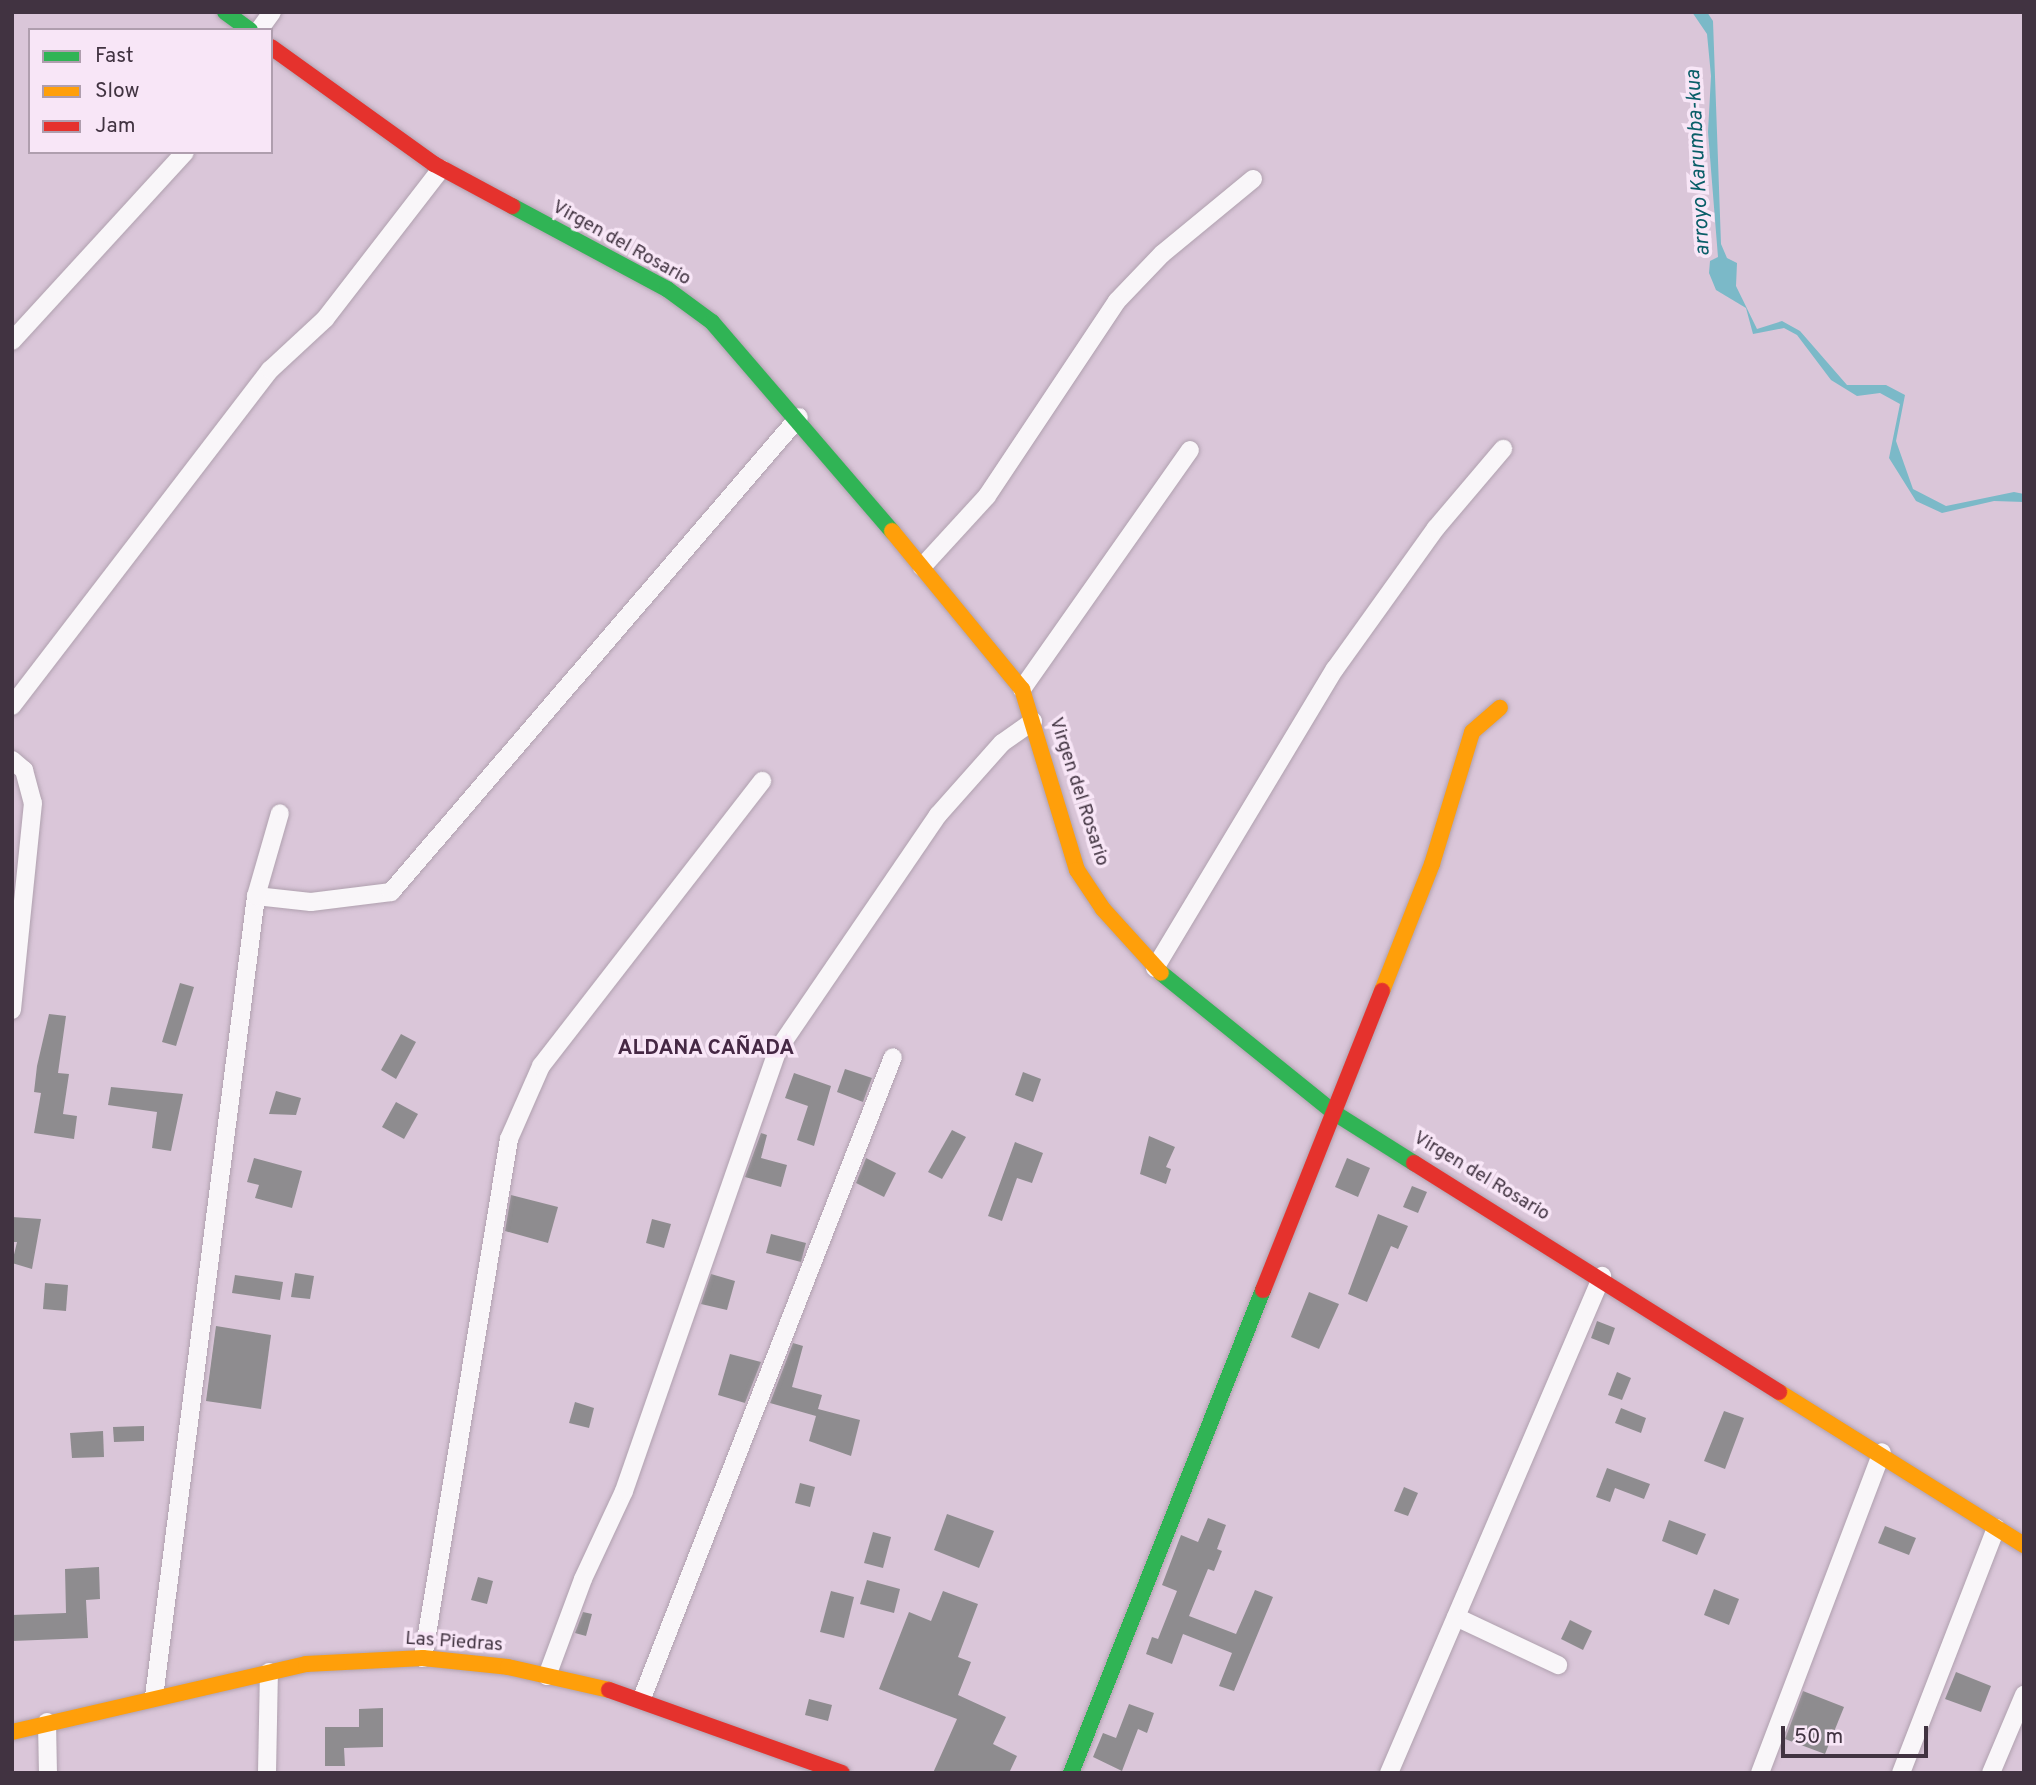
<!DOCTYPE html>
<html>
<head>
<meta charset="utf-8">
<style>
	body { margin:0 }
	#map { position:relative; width:2036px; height:1785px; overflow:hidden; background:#dac6d9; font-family:Overpass,sans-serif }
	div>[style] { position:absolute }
	.water>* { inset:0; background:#7bb9c8 }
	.building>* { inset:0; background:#8e8c8f }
	.roads { filter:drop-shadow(0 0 2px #b0a1af) drop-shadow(0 0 2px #b0a1af) }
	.street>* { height:18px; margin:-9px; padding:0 9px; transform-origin:9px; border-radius:9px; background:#f9f6f9 }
	.fast>* { height:16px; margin:-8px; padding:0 8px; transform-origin:8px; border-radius:8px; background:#30b455 }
	.slow>* { height:16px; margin:-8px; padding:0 8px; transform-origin:8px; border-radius:8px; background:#ff9f0a }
	.jam>* { height:16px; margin:-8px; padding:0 8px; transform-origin:8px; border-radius:8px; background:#e5322d }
	span { translate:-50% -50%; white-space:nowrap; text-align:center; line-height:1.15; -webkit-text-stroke:7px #f8e6f7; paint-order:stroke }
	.street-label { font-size:19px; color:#413341 }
	.water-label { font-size:21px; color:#095e68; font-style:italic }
	.neighbourhood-label { font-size:21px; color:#452844; font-weight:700 }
	.frame { position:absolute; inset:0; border:14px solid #413341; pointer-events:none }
	.legend { position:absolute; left:28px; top:28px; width:245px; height:126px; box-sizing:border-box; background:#f8e6f7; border:2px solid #af9eae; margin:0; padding:9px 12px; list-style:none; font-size:21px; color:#413341 }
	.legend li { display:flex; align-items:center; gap:14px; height:35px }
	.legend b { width:35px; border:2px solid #af9eae }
	.scale { position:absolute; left:1781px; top:1726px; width:147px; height:32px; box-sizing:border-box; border:4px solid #413341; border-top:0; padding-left:9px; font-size:21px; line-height:24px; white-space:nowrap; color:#413341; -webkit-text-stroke:5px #f8e6f7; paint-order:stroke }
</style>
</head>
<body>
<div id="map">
	<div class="water">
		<i style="clip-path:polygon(1692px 12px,1707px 12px,1713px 21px,1721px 244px,1727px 258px,1737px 263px,1736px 286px,1757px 329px,1782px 321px,1800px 331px,1847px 385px,1886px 385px,1905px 395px,1896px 441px,1913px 489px,1946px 506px,2014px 492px,2024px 494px,2024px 502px,1994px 501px,1942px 513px,1916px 501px,1889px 458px,1900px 404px,1880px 393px,1857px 396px,1831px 380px,1797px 335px,1784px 328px,1753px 334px,1746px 308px,1716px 290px,1709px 273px,1710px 261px,1718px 257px,1708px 132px,1711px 76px,1707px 34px)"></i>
	</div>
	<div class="building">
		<i style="clip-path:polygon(180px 983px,194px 987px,176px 1046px,162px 1042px)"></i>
		<i style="clip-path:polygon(49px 1014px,66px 1016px,58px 1073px,69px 1074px,63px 1114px,77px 1116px,74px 1139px,34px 1133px,41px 1093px,34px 1092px,37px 1066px)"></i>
		<i style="clip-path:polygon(401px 1034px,416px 1042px,396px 1079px,381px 1070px)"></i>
		<i style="clip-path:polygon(845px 1069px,872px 1078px,863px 1102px,837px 1092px)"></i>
		<i style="clip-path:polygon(1023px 1072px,1041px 1079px,1033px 1102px,1015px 1095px)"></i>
		<i style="clip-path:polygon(794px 1073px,831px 1086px,814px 1146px,797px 1140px,808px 1106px,785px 1098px)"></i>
		<i style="clip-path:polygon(111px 1087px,183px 1094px,171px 1151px,152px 1148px,157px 1112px,108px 1105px)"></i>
		<i style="clip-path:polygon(276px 1091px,301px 1098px,296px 1115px,269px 1114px)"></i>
		<i style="clip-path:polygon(396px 1102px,418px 1114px,404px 1139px,382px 1127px)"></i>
		<i style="clip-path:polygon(952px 1130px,966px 1137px,942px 1179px,928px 1172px)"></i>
		<i style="clip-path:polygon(761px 1133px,767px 1135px,761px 1158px,787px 1165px,781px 1187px,745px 1177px)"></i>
		<i style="clip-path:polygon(1149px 1136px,1175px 1147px,1166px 1167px,1171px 1169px,1166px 1184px,1140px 1174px)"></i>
		<i style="clip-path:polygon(1015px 1142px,1043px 1153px,1032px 1183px,1017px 1178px,1002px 1221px,988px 1216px)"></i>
		<i style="clip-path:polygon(254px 1158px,302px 1171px,292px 1208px,255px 1198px,259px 1185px,247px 1182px)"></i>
		<i style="clip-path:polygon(866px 1158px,896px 1173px,884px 1197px,856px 1183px)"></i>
		<i style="clip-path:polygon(1347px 1158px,1370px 1168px,1358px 1197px,1335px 1187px)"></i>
		<i style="clip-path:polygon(1412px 1186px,1427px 1192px,1418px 1213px,1403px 1207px)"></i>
		<i style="clip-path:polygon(511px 1195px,558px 1207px,548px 1243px,505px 1231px)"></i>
		<i style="clip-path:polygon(1378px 1214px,1408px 1226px,1398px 1249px,1391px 1246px,1367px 1302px,1348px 1294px)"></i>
		<i style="clip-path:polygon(12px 1217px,41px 1219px,32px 1269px,12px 1263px,17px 1242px,12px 1242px)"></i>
		<i style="clip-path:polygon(652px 1219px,671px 1224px,664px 1248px,646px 1243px)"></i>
		<i style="clip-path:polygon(771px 1234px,806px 1243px,801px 1262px,766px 1253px)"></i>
		<i style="clip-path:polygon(295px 1273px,314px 1276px,310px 1299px,291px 1297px)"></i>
		<i style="clip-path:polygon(711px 1274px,735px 1281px,727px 1310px,701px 1304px)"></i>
		<i style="clip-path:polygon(235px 1275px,283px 1282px,280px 1300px,232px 1293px)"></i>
		<i style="clip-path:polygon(45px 1283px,68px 1285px,66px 1311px,43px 1309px)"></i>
		<i style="clip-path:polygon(1309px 1292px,1339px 1304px,1319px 1349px,1291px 1337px)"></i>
		<i style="clip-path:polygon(1597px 1321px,1615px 1328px,1609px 1345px,1591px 1338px)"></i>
		<i style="clip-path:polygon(216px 1326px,271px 1335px,261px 1409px,206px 1401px)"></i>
		<i style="clip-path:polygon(793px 1343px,803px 1346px,792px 1387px,822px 1395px,818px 1409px,860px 1420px,851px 1456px,809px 1441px,816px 1416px,770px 1403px)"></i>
		<i style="clip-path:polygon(730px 1354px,761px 1362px,745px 1403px,718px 1395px)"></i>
		<i style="clip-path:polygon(1617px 1372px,1631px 1378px,1622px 1400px,1608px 1395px)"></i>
		<i style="clip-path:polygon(575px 1402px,594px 1408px,589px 1428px,569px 1423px)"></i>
		<i style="clip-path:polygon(1621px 1408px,1646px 1418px,1641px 1433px,1615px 1423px)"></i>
		<i style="clip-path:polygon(1724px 1411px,1744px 1418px,1725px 1469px,1704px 1461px)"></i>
		<i style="clip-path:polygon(144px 1426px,144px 1441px,114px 1442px,113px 1427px)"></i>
		<i style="clip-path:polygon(103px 1431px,104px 1457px,72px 1458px,70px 1433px)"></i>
		<i style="clip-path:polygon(1607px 1468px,1650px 1484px,1644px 1499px,1615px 1488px,1610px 1502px,1596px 1497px)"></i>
		<i style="clip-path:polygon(800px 1483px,815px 1487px,810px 1507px,795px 1503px)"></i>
		<i style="clip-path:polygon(1404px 1487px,1418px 1493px,1408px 1516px,1394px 1511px)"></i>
		<i style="clip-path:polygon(947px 1514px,994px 1531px,979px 1568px,934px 1550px)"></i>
		<i style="clip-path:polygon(1208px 1518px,1226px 1525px,1217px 1549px,1222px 1551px,1214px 1571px,1208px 1569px,1189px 1616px,1236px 1634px,1255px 1590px,1273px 1597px,1234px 1691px,1219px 1686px,1232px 1653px,1183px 1634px,1172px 1664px,1146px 1654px,1152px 1637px,1158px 1639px,1177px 1591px,1162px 1585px,1181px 1535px,1198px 1542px)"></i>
		<i style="clip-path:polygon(1669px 1520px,1706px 1534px,1697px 1555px,1662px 1541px)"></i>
		<i style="clip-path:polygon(1885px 1526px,1916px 1538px,1909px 1555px,1878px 1543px)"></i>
		<i style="clip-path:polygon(873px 1532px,891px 1537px,883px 1568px,864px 1563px)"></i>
		<i style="clip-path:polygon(99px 1567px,100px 1599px,86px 1600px,88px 1638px,12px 1641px,12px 1615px,66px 1613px,65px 1569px)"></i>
		<i style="clip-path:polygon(478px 1577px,493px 1581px,487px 1604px,471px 1600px)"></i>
		<i style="clip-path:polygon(867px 1580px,900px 1589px,894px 1613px,860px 1604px)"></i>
		<i style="clip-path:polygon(1714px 1589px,1739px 1599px,1729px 1625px,1704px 1615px)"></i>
		<i style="clip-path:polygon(831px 1591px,854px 1597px,844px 1638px,820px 1632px)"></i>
		<i style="clip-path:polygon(943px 1591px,978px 1604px,958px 1657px,971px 1662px,958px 1695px,1006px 1717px,993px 1744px,1017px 1756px,1009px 1773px,933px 1773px,957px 1719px,879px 1689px,909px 1612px,931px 1621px)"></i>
		<i style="clip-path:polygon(583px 1612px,592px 1614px,586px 1636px,575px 1633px)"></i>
		<i style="clip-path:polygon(1570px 1620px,1592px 1631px,1583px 1650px,1561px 1639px)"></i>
		<i style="clip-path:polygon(1956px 1672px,1991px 1686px,1981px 1712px,1945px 1699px)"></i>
		<i style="clip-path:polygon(1803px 1691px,1844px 1707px,1825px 1754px,1785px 1739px)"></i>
		<i style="clip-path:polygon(809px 1699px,832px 1705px,828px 1721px,805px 1715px)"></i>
		<i style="clip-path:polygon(1129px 1704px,1154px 1713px,1147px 1733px,1138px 1729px,1122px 1771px,1093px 1757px,1103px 1733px,1116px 1738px)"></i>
		<i style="clip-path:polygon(383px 1708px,383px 1747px,344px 1748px,345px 1766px,325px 1766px,325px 1727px,359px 1727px,359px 1709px)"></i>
	</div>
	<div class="roads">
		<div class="street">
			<i style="left:259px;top:30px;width:22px;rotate:-54deg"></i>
			<i style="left:12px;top:341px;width:256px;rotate:-47.5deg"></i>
			<i style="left:922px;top:567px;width:96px;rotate:-47.5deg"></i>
			<i style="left:987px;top:496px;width:234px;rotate:-56.3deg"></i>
			<i style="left:1117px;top:301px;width:65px;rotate:-46.2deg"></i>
			<i style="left:1162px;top:254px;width:118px;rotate:-39.5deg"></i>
			<i style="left:1022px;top:689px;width:292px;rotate:-54.9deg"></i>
			<i style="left:12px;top:706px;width:424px;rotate:-52.5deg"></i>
			<i style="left:270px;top:370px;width:75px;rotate:-42.8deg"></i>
			<i style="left:325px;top:319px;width:190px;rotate:-52.3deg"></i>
			<i style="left:12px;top:760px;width:16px;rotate:40deg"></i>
			<i style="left:24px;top:770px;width:34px;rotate:75deg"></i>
			<i style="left:33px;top:803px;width:208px;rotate:95.8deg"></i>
			<i style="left:256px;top:896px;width:55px;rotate:6.2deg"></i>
			<i style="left:311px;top:902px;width:81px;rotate:-7.1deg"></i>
			<i style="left:391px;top:892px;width:626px;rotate:-49.34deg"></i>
			<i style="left:1155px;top:968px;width:349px;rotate:-59deg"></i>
			<i style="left:1335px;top:669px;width:173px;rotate:-54.4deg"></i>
			<i style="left:1436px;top:528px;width:104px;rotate:-49.7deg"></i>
			<i style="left:1456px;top:1617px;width:113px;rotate:25.2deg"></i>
			<i style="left:423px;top:1658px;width:526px;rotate:-80.59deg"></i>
			<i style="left:509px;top:1139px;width:80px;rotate:-66.3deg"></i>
			<i style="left:541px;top:1066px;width:361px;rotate:-52.2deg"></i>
			<i style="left:547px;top:1676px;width:103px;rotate:-69.6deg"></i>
			<i style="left:583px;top:1579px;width:97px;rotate:-65deg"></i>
			<i style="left:624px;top:1491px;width:466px;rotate:-70.8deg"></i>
			<i style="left:777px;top:1051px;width:286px;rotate:-55.7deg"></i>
			<i style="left:938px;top:815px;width:96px;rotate:-48.4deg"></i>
			<i style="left:1002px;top:743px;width:38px;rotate:-35deg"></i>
			<i style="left:154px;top:1697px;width:807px;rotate:-82.74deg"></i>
			<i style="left:256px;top:896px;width:86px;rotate:-73.9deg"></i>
			<i style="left:642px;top:1698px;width:688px;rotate:-68.62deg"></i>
			<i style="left:47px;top:1722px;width:51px;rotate:88.9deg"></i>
			<i style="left:267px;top:1773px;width:101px;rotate:-88.9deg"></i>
			<i style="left:1389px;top:1773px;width:541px;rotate:-66.8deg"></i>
			<i style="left:1760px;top:1773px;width:343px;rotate:-69.2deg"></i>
			<i style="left:1901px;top:1773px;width:263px;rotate:-68.8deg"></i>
			<i style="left:1991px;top:1773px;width:85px;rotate:-67.1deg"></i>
		</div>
		<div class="fast">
			<i style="left:225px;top:12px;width:31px;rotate:36deg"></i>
			<i style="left:512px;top:206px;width:176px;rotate:28.2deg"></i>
			<i style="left:667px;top:289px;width:56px;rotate:36.3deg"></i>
			<i style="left:712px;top:322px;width:276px;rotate:49.3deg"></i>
			<i style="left:1161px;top:973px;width:221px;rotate:38.9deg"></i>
			<i style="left:1333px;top:1112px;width:96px;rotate:32.2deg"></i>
			<i style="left:1071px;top:1773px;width:520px;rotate:-68.32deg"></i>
		</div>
		<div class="slow">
			<i style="left:892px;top:531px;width:205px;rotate:50.6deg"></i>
			<i style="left:1022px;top:689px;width:189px;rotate:73.1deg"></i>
			<i style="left:1077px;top:870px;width:47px;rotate:56.3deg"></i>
			<i style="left:1103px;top:909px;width:86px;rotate:47.8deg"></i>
			<i style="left:1382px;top:991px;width:136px;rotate:-68.5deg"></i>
			<i style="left:1432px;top:864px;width:138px;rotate:-73.1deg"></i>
			<i style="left:1472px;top:732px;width:37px;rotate:-41deg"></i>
			<i style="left:1779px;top:1392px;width:289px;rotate:32deg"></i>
			<i style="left:12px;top:1732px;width:302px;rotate:-13deg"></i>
			<i style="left:306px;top:1664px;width:117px;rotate:-2.9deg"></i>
			<i style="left:423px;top:1658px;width:85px;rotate:6deg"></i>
			<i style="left:508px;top:1667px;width:104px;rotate:12.8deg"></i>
		</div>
		<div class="jam">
			<i style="left:271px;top:47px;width:201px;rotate:35.7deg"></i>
			<i style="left:434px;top:164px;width:89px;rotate:28.3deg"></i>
			<i style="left:1414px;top:1163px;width:431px;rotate:32.1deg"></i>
			<i style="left:1263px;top:1290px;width:322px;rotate:-68.3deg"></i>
			<i style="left:609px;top:1690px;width:247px;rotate:19.6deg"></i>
		</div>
	</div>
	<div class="street-label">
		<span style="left:621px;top:244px;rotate:29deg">Virgen del Rosario</span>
		<span style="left:1078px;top:792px;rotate:72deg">Virgen del Rosario</span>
		<span style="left:1481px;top:1177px;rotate:31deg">Virgen del Rosario</span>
		<span style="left:454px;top:1643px;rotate:4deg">Las Piedras</span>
	</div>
	<div class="water-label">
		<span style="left:1699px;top:163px;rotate:-93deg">arroyo Karumba-kua</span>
	</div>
	<div class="neighbourhood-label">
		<span style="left:706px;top:1049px">ALDANA CAÑADA</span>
	</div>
	<div class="frame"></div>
	<ul class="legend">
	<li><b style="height:9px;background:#30b455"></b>Fast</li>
	<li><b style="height:9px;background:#ff9f0a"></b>Slow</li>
	<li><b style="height:9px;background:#e5322d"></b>Jam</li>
	</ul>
	<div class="scale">50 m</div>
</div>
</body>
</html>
